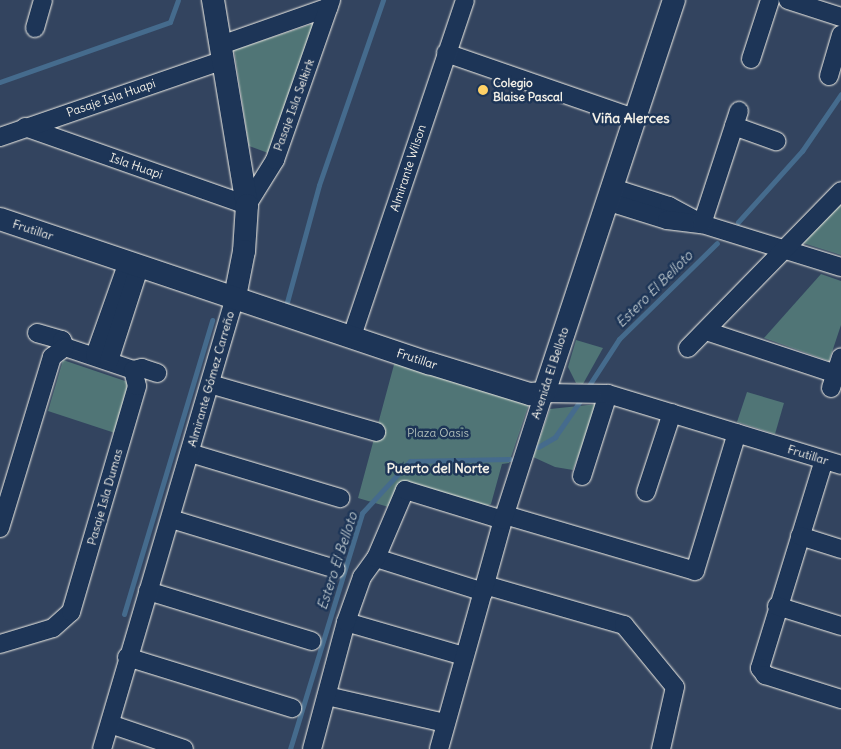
<!DOCTYPE html>
<html>
<head>
<meta charset="utf-8">
<style>
	body { margin:0 }
	#map { position:relative; width:841px; height:749px; overflow:hidden; background:#33445f; font-family:Delius,sans-serif }
	div>[style] { position:absolute }
	.green>* { inset:0; background:#507576 }
	.stream>* { height:5px; margin:-2.5px; padding:0 2.5px; transform-origin:2.5px; border-radius:2.5px; background:#456b8d }
	.roads { filter:drop-shadow(0 0 1px #f4f1e8) drop-shadow(0 0 1px #f4f1e8) }
	.minor>* { height:18px; margin:-9px; padding:0 9px; transform-origin:9px; border-radius:9px; background:#1d3557 }
	.tertiary>* { height:22px; margin:-11px; padding:0 11px; transform-origin:11px; border-radius:11px; background:#1d3557 }
	.dots>* { width:14px; height:14px; translate:-50% -50%; box-sizing:border-box; border:2px solid #1d3557; border-radius:50% }
	span { translate:-50% -50%; white-space:nowrap; text-align:center; line-height:1.15; -webkit-text-stroke:5px #1d3557; paint-order:stroke }
	.poi-label { font-size:12px; color:#f4f1e8; font-weight:700 }
	.left { translate:0 -50%; text-align:left }
	.street-label { font-size:12px; color:#f4f1e8 }
	.park-label { font-size:12px; color:#b2bfba }
	.neighbourhood-label { font-size:14px; color:#f4f1e8; font-weight:700 }
	.water-label { font-size:14px; color:#b7c2c8; font-style:italic }
</style>
</head>
<body>
<div id="map">
	<div class="green">
		<i style="clip-path:polygon(315px 23px,268px 153px,249px 146px,234px 50px)"></i>
		<i style="clip-path:polygon(841px 204px,841px 255px,803px 243px)"></i>
		<i style="clip-path:polygon(821px 274px,841px 281px,841px 325px,829px 361px,764px 338px)"></i>
		<i style="clip-path:polygon(576px 340px,603px 348px,583px 384px,576px 383px,568px 367px)"></i>
		<i style="clip-path:polygon(63px 360px,131px 383px,118px 434px,48px 411px)"></i>
		<i style="clip-path:polygon(395px 361px,529px 404px,509px 463px,502px 464px,491px 504px,486px 506px,401px 482px,392px 508px,358px 498px)"></i>
		<i style="clip-path:polygon(747px 392px,784px 403px,775px 434px,737px 422px)"></i>
		<i style="clip-path:polygon(598px 404px,573px 470px,555px 467px,533px 457px,550px 409px)"></i>
	</div>
	<div class="stream">
		<i style="left:0;top:82px;width:180px;rotate:-19.4deg"></i>
		<i style="left:170px;top:22px;width:23px;rotate:-70deg"></i>
		<i style="left:738px;top:222px;width:96px;rotate:-48deg"></i>
		<i style="left:802px;top:151px;width:69px;rotate:-55.6deg"></i>
		<i style="left:287px;top:302px;width:121px;rotate:-74.7deg"></i>
		<i style="left:319px;top:185px;width:196px;rotate:-70.9deg"></i>
		<i style="left:586px;top:390px;width:61px;rotate:-57.1deg"></i>
		<i style="left:619px;top:339px;width:137px;rotate:-44.4deg"></i>
		<i style="left:538px;top:447px;width:20px;rotate:-30deg"></i>
		<i style="left:555px;top:437px;width:47px;rotate:-55.3deg"></i>
		<i style="left:124px;top:614px;width:307px;rotate:-73.3deg"></i>
		<i style="left:290px;top:749px;width:247px;rotate:-73deg"></i>
		<i style="left:362px;top:513px;width:71px;rotate:-47.3deg"></i>
		<i style="left:410px;top:461px;width:100px;rotate:-1.1deg"></i>
	</div>
	<div class="roads">
		<div class="minor">
			<i style="left:788px;top:0;width:56px;rotate:17.8deg"></i>
			<i style="left:35px;top:28px;width:29px;rotate:-74deg"></i>
			<i style="left:221px;top:45px;width:114px;rotate:-19.4deg"></i>
			<i style="left:446px;top:53px;width:202px;rotate:19.1deg"></i>
			<i style="left:751px;top:59px;width:62px;rotate:-72.1deg"></i>
			<i style="left:829px;top:76px;width:43px;rotate:-73.7deg"></i>
			<i style="left:734px;top:126px;width:45px;rotate:19.7deg"></i>
			<i style="left:25px;top:127px;width:235px;rotate:19.4deg"></i>
			<i style="left:247px;top:205px;width:53px;rotate:-58.1deg"></i>
			<i style="left:275px;top:160px;width:170px;rotate:-70.7deg"></i>
			<i style="left:0;top:137px;width:236px;rotate:-19deg"></i>
			<i style="left:613px;top:188px;width:59px;rotate:17.8deg"></i>
			<i style="left:669px;top:206px;width:30px;rotate:28deg"></i>
			<i style="left:609px;top:202px;width:61px;rotate:17.2deg"></i>
			<i style="left:667px;top:220px;width:35px;rotate:7deg"></i>
			<i style="left:702px;top:224px;width:145px;rotate:17.2deg"></i>
			<i style="left:702px;top:224px;width:119px;rotate:-71.9deg"></i>
			<i style="left:706px;top:331px;width:137px;rotate:18.3deg"></i>
			<i style="left:37px;top:333px;width:26px;rotate:16deg"></i>
			<i style="left:62px;top:340px;width:8px;rotate:67deg"></i>
			<i style="left:65px;top:347px;width:72px;rotate:18.7deg"></i>
			<i style="left:133px;top:370px;width:9px;rotate:-13deg"></i>
			<i style="left:142px;top:368px;width:16px;rotate:18deg"></i>
			<i style="left:352px;top:336px;width:354px;rotate:-71.4deg"></i>
			<i style="left:688px;top:348px;width:219px;rotate:-45.7deg"></i>
			<i style="left:95px;top:355px;width:99px;rotate:-70.5deg"></i>
			<i style="left:109px;top:361px;width:101px;rotate:-72.1deg"></i>
			<i style="left:210px;top:384px;width:173px;rotate:16.1deg"></i>
			<i style="left:831px;top:388px;width:32px;rotate:-72deg"></i>
			<i style="left:190px;top:453px;width:157px;rotate:16.7deg"></i>
			<i style="left:824px;top:460px;width:218px;rotate:107.1deg"></i>
			<i style="left:760px;top:668px;width:9px;rotate:54deg"></i>
			<i style="left:765px;top:675px;width:80px;rotate:17.5deg"></i>
			<i style="left:582px;top:476px;width:86px;rotate:-72.4deg"></i>
			<i style="left:646px;top:492px;width:83px;rotate:-71.8deg"></i>
			<i style="left:505px;top:515px;width:198px;rotate:16.4deg"></i>
			<i style="left:695px;top:571px;width:144px;rotate:-73.1deg"></i>
			<i style="left:171px;top:519px;width:172px;rotate:16.9deg"></i>
			<i style="left:0;top:528px;width:179px;rotate:-73.1deg"></i>
			<i style="left:52px;top:357px;width:16px;rotate:-38deg"></i>
			<i style="left:800px;top:536px;width:43px;rotate:17.6deg"></i>
			<i style="left:376px;top:558px;width:113px;rotate:17.5deg"></i>
			<i style="left:485px;top:585px;width:145px;rotate:16.1deg"></i>
			<i style="left:624px;top:625px;width:80px;rotate:50.6deg"></i>
			<i style="left:675px;top:687px;width:64px;rotate:102.7deg"></i>
			<i style="left:148px;top:591px;width:171px;rotate:17deg"></i>
			<i style="left:777px;top:606px;width:67px;rotate:17.4deg"></i>
			<i style="left:346px;top:622px;width:123px;rotate:16.1deg"></i>
			<i style="left:0;top:644px;width:55px;rotate:-16.8deg"></i>
			<i style="left:53px;top:628px;width:24px;rotate:-42deg"></i>
			<i style="left:71px;top:612px;width:235px;rotate:-73.7deg"></i>
			<i style="left:137px;top:386px;width:16px;rotate:-104deg"></i>
			<i style="left:127px;top:657px;width:173px;rotate:17.2deg"></i>
			<i style="left:327px;top:696px;width:121px;rotate:12.9deg"></i>
			<i style="left:110px;top:724px;width:78px;rotate:18.7deg"></i>
			<i style="left:102px;top:749px;width:471px;rotate:-73.6deg"></i>
			<i style="left:312px;top:749px;width:131px;rotate:-75deg"></i>
			<i style="left:346px;top:622px;width:48px;rotate:-70.4deg"></i>
			<i style="left:362px;top:577px;width:24px;rotate:-54deg"></i>
			<i style="left:376px;top:558px;width:74px;rotate:-66.9deg"></i>
			<i style="left:405px;top:490px;width:102px;rotate:17deg"></i>
			<i style="left:439px;top:749px;width:238px;rotate:-74.4deg"></i>
			<i style="left:503px;top:520px;width:133px;rotate:-72.1deg"></i>
			<i style="left:544px;top:393px;width:64px;rotate:0.9deg"></i>
			<i style="left:608px;top:394px;width:244px;rotate:16.9deg"></i>
		</div>
		<div class="tertiary">
			<i style="left:213px;top:0;width:208px;rotate:80.6deg"></i>
			<i style="left:247px;top:205px;width:46px;rotate:93.7deg"></i>
			<i style="left:244px;top:251px;width:47px;rotate:101.1deg"></i>
			<i style="left:0;top:219px;width:453px;rotate:18.6deg"></i>
			<i style="left:429px;top:363px;width:106px;rotate:17.1deg"></i>
			<i style="left:530px;top:394px;width:14px;rotate:-4deg"></i>
			<i style="left:544px;top:393px;width:414px;rotate:-71.7deg"></i>
		</div>
	</div>
	<div class="dots">
		<i style="left:483px;top:90px;background:#ffd166"></i>
	</div>
	<div class="poi-label">
		<span class="left" style="left:493px;top:90px">Colegio<br>Blaise Pascal</span>
	</div>
	<div class="street-label">
		<span style="left:111px;top:98px;rotate:-19deg">Pasaje Isla Huapi</span>
		<span style="left:294px;top:105px;rotate:-70deg">Pasaje Isla Selkirk</span>
		<span style="left:136px;top:166px;rotate:19deg">Isla Huapi</span>
		<span style="left:408px;top:168px;rotate:-72deg">Almirante Wilson</span>
		<span style="left:33px;top:230px;rotate:18deg">Frutillar</span>
		<span style="left:417px;top:359px;rotate:18deg">Frutillar</span>
		<span style="left:550px;top:373px;rotate:-72deg">Avenida El Belloto</span>
		<span style="left:211px;top:379px;rotate:-74deg">Almirante Gómez Carreño</span>
		<span style="left:808px;top:455px;rotate:17deg">Frutillar</span>
		<span style="left:105px;top:497px;rotate:-74deg">Pasaje Isla Dumas</span>
	</div>
	<div class="park-label">
		<span style="left:438px;top:433px">Plaza Oasis</span>
	</div>
	<div class="neighbourhood-label">
		<span style="left:631px;top:118px">Viña Alerces</span>
		<span style="left:438px;top:468px">Puerto del Norte</span>
	</div>
	<div class="water-label">
		<span style="left:654px;top:289px;rotate:-45deg">Estero El Belloto</span>
		<span style="left:337px;top:561px;rotate:-72deg">Estero El Belloto</span>
	</div>
</div>
</body>
</html>
